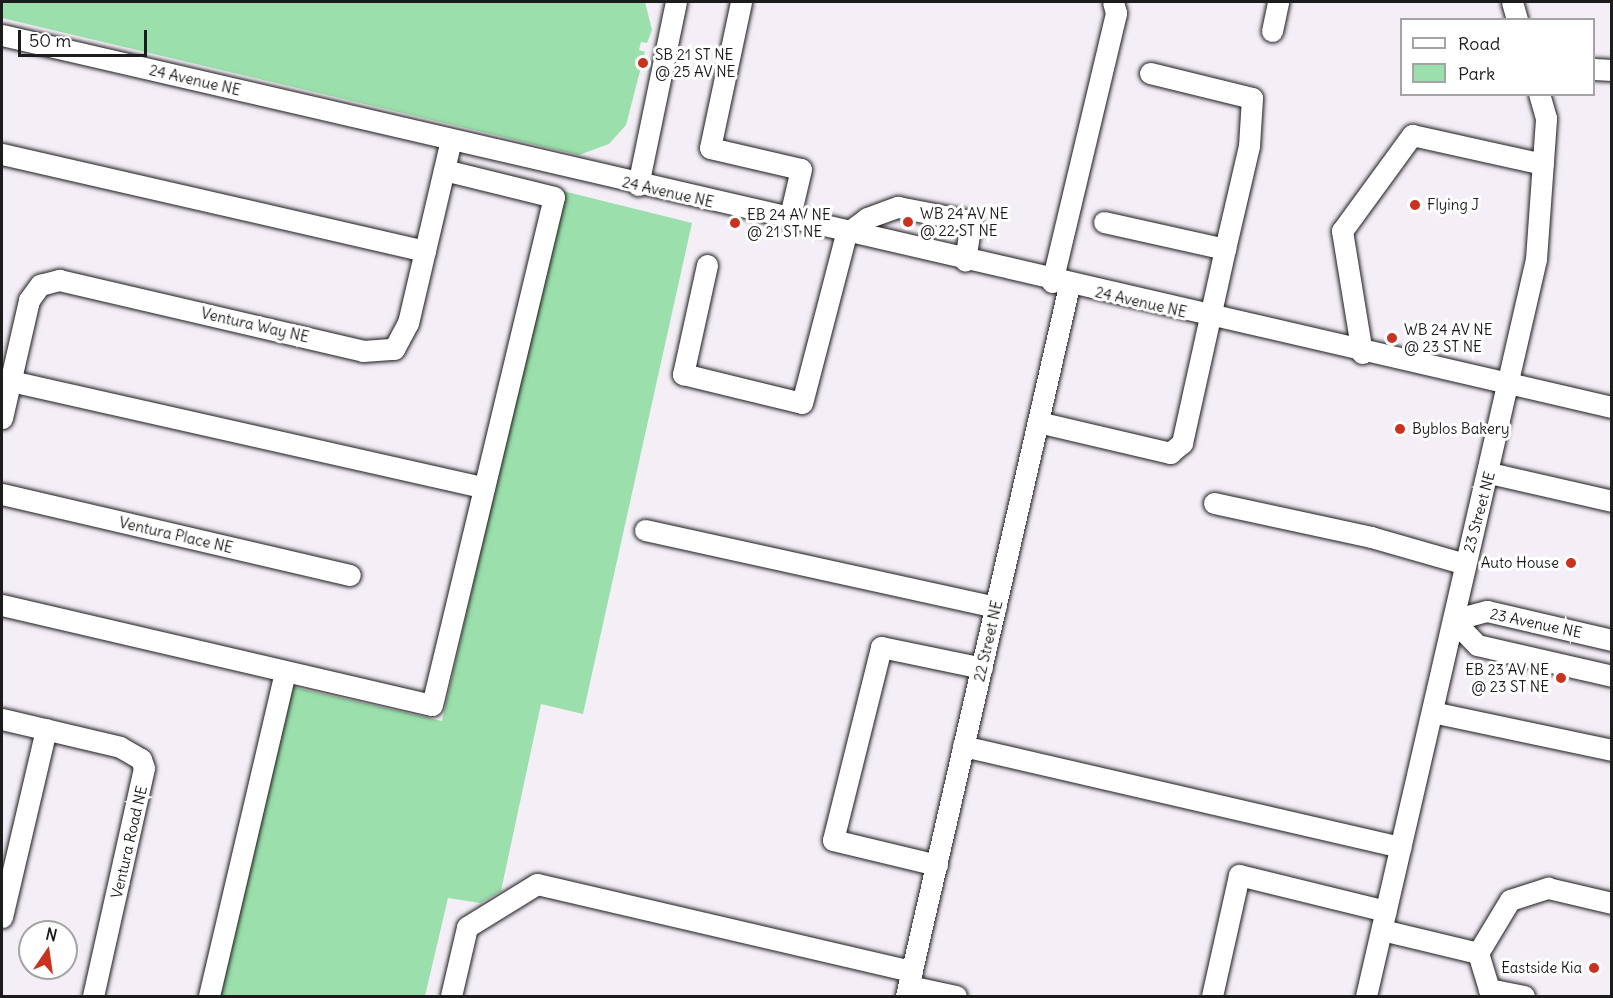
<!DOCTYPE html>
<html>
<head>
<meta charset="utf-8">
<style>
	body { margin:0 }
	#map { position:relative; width:1613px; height:998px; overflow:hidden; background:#f4eef7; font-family:Delius,sans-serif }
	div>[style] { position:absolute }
	.green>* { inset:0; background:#9be0ac }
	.roads { filter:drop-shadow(0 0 2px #1c1c1c) drop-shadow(0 0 2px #1c1c1c) }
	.minor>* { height:21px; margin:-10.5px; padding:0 10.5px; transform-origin:10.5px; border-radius:10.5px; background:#fff }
	.dots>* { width:16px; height:16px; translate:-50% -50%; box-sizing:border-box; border:3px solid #fff; border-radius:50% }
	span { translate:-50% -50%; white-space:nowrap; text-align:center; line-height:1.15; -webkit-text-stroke:6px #fff; paint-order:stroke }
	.poi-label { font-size:15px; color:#1c1c1c }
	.left { translate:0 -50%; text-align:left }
	.right { translate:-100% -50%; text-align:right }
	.street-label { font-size:15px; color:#1c1c1c }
	.frame { position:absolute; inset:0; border:3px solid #1c1c1c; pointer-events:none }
	.legend { position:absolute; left:1400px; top:18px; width:195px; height:78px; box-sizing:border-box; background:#fff; border:2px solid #a4a4a4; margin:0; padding:8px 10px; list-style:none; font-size:18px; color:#1c1c1c }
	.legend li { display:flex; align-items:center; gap:12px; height:30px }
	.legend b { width:30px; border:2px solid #a4a4a4 }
	.north { position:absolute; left:18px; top:920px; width:60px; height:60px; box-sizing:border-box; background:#fff; border:2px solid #a4a4a4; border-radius:50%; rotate:13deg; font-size:16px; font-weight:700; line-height:24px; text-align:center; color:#1c1c1c }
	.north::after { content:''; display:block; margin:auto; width:21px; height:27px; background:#c8321e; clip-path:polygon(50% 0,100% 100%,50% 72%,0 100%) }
	.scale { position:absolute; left:18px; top:30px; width:129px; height:27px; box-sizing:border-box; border:3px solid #1c1c1c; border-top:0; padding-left:8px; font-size:18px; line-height:21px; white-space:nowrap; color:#1c1c1c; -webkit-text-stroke:4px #fff; paint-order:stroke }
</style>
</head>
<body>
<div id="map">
	<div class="green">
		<i style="clip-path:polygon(2px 2px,645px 2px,652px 30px,647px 43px,641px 42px,639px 50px,645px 52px,626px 125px,609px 144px,579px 155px,2px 18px)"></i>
		<i style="clip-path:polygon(563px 191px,692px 223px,583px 714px,541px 704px,501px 891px,480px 903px,448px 898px,425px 996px,220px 996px,293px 687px,442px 721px)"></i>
	</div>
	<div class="roads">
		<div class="minor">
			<i style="left:741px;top:2px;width:149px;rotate:102deg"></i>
			<i style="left:710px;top:148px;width:93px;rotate:13deg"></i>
			<i style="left:801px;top:169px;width:52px;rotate:103.2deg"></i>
			<i style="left:1512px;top:2px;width:19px;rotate:74deg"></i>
			<i style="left:1272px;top:31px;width:30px;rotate:-78deg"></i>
			<i style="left:2px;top:35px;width:1652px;rotate:13.01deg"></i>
			<i style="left:1594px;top:69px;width:18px;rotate:3deg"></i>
			<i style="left:1150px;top:73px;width:105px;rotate:13.8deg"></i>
			<i style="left:1252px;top:98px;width:48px;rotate:93.6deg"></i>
			<i style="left:1249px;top:146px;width:106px;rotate:103.1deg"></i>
			<i style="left:2px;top:154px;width:434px;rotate:12.9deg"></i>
			<i style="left:638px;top:185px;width:187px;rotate:-78.3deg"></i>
			<i style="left:707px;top:265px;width:112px;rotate:102.4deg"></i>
			<i style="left:683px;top:374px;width:122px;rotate:13.7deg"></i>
			<i style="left:802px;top:403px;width:175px;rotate:-75.4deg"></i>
			<i style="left:846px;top:234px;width:26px;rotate:-37deg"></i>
			<i style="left:867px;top:218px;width:33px;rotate:-20deg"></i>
			<i style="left:898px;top:207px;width:74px;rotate:10.9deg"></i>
			<i style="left:971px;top:221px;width:40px;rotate:98.5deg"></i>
			<i style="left:1052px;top:282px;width:277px;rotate:-76.6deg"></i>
			<i style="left:1116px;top:13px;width:11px;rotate:-105deg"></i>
			<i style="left:1362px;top:353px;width:124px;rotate:-99.3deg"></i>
			<i style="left:1342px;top:231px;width:119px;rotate:-53.9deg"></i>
			<i style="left:1412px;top:135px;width:134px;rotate:12.5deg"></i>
			<i style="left:2px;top:379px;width:494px;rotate:12.7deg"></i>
			<i style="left:2px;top:418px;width:121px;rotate:-77.1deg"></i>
			<i style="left:29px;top:300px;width:19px;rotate:-54deg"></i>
			<i style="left:40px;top:285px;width:20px;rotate:-15deg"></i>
			<i style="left:59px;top:280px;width:312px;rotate:13.1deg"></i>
			<i style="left:363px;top:351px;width:31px;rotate:-4deg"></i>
			<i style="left:394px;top:349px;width:30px;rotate:-62deg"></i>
			<i style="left:408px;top:323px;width:188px;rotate:-76.8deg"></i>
			<i style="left:1038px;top:422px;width:136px;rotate:13.2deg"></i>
			<i style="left:1170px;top:453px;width:16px;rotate:-40deg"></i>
			<i style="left:1182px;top:443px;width:199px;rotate:-77.5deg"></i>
			<i style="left:1225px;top:249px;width:124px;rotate:-167.4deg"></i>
			<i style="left:1490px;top:473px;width:125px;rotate:12.9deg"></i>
			<i style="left:2px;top:494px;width:357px;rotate:13.1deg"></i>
			<i style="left:1214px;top:503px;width:161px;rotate:12.2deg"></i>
			<i style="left:1371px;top:537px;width:98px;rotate:16deg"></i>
			<i style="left:645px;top:530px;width:359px;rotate:12.4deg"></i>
			<i style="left:2px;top:605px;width:441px;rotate:13.1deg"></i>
			<i style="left:432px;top:705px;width:522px;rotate:-76.5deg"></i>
			<i style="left:554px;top:197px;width:113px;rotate:-166.2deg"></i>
			<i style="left:1453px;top:620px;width:35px;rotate:46deg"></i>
			<i style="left:1477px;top:645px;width:139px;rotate:12.9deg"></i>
			<i style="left:1453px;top:620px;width:35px;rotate:-15deg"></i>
			<i style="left:1487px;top:611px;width:128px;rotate:13.1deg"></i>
			<i style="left:1432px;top:712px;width:184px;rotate:11.9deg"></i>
			<i style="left:2px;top:719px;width:121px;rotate:13.3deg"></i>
			<i style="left:120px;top:747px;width:24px;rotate:30deg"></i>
			<i style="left:141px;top:759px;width:9px;rotate:72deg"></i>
			<i style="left:144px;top:768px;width:234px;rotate:102.6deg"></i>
			<i style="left:963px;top:746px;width:449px;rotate:13deg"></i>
			<i style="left:937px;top:865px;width:107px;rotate:-166.5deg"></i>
			<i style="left:833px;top:840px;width:199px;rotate:-76deg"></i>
			<i style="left:881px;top:647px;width:103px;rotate:11.7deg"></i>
			<i style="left:2px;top:917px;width:193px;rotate:-76.8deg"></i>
			<i style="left:1382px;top:930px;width:99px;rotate:13.5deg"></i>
			<i style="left:909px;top:986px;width:48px;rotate:12deg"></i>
			<i style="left:209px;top:996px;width:333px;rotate:-76.8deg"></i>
			<i style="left:451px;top:996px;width:71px;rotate:-76.9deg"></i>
			<i style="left:467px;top:927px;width:82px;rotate:-31.6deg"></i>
			<i style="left:537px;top:884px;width:385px;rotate:13.1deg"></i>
			<i style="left:906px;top:996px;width:728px;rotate:-77.07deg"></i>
			<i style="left:1212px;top:996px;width:124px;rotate:-77.4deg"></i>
			<i style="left:1239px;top:875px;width:151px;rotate:13.8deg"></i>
			<i style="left:1366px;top:996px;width:756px;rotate:-77.01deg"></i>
			<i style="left:1536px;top:259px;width:141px;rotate:-85.9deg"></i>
			<i style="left:1546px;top:118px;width:25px;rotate:-106deg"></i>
			<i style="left:1524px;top:996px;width:36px;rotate:-169deg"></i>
			<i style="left:1489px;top:989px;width:38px;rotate:-107deg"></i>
			<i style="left:1478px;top:953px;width:62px;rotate:-58.9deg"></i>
			<i style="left:1510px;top:900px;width:40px;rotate:-18deg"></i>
			<i style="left:1548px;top:888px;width:66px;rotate:13.2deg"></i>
		</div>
	</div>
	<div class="dots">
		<i style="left:643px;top:63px;background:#c8321e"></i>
		<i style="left:1415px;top:205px;background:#c8321e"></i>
		<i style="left:908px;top:222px;background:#c8321e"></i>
		<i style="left:735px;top:223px;background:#c8321e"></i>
		<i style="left:1392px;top:338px;background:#c8321e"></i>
		<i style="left:1400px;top:429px;background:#c8321e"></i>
		<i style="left:1571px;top:563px;background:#c8321e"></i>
		<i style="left:1561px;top:678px;background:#c8321e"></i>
		<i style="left:1594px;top:968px;background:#c8321e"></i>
	</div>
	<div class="poi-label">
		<span class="left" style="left:655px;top:63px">SB 21 ST NE<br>@ 25 AV NE</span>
		<span class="left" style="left:1427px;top:205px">Flying J</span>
		<span class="left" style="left:920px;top:222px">WB 24 AV NE<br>@ 22 ST NE</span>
		<span class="left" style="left:747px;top:223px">EB 24 AV NE<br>@ 21 ST NE</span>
		<span class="left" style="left:1404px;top:338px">WB 24 AV NE<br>@ 23 ST NE</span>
		<span class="left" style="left:1412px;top:429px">Byblos Bakery</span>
		<span class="right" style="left:1559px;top:563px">Auto House</span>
		<span class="right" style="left:1549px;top:678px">EB 23 AV NE<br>@ 23 ST NE</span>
		<span class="right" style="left:1582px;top:968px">Eastside Kia</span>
	</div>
	<div class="street-label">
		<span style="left:195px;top:80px;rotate:13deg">24 Avenue NE</span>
		<span style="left:668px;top:192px;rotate:13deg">24 Avenue NE</span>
		<span style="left:1141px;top:302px;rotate:13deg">24 Avenue NE</span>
		<span style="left:255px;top:325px;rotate:13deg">Ventura Way NE</span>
		<span style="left:1479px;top:512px;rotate:-75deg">23 Street NE</span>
		<span style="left:176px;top:535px;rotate:13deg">Ventura Place NE</span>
		<span style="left:1536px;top:623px;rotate:12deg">23 Avenue NE</span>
		<span style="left:988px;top:641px;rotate:-77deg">22 Street NE</span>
		<span style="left:129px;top:842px;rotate:-77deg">Ventura Road NE</span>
	</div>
	<div class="frame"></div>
	<ul class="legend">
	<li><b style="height:8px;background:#fff"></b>Road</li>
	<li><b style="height:16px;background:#9be0ac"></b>Park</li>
	</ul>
	<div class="north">N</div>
	<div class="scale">50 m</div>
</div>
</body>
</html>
